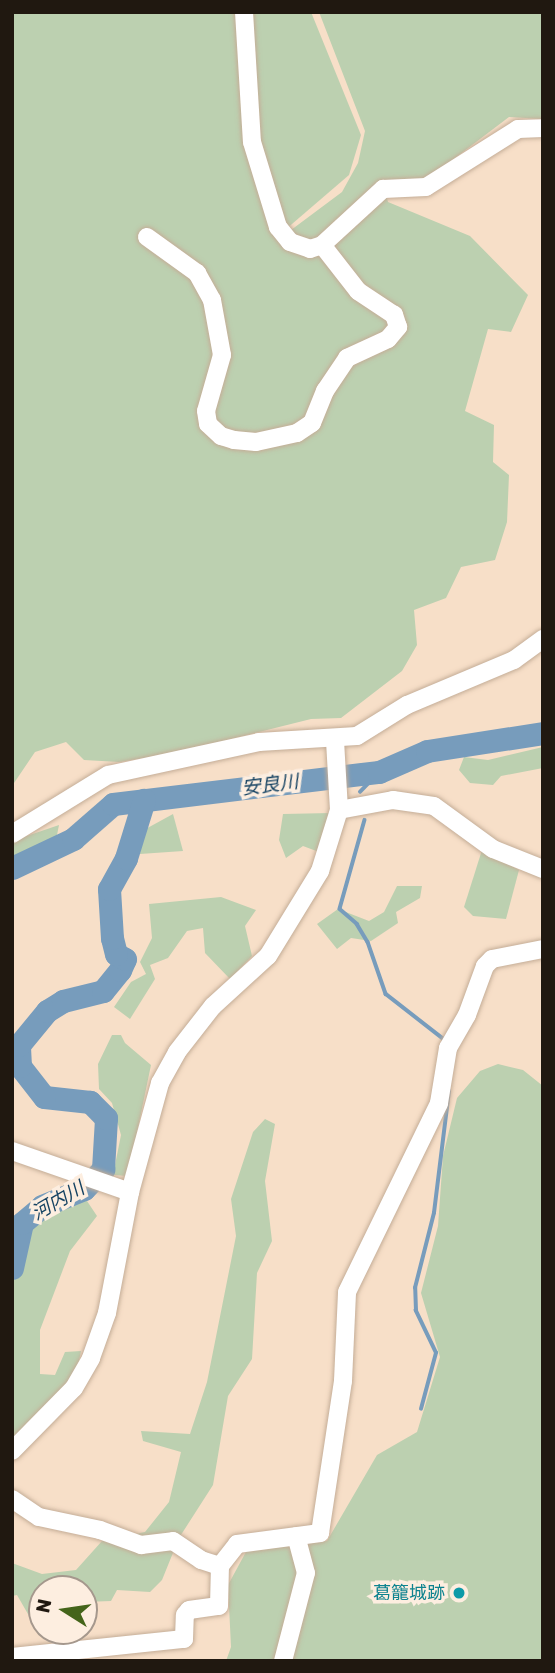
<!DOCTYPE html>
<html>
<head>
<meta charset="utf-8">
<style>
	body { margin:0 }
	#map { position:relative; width:555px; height:1673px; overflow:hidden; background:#f7dfc8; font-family:Rubik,"Noto Sans JP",sans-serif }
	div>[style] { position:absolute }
	.green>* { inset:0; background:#bcd0b0 }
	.stream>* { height:3.5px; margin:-1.75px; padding:0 1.75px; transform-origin:1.75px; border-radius:1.75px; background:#779cbc }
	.river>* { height:23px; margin:-11.5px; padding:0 11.5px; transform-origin:11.5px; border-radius:11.5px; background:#779cbc }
	.roads { filter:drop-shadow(0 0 2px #c4ad97) drop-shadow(0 0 2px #c4ad97) }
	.minor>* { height:18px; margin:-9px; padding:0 9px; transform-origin:9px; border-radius:9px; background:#fff }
	.dots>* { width:19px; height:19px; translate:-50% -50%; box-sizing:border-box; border:4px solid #fdeee0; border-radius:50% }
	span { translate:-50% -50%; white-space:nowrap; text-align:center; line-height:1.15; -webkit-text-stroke:7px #fdeee0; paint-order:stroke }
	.culture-label { font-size:18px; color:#0d838f }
	.right { translate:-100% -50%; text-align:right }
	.water-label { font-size:19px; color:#154262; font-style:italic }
	.frame { position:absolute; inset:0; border:14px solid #201810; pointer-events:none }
	.north { position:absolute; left:28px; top:1575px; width:70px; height:70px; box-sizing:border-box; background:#fdeee0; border:2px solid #a5988d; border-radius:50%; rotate:282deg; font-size:19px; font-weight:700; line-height:28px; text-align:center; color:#201810 }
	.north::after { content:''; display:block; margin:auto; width:24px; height:32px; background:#44641a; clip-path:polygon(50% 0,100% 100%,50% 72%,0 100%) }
</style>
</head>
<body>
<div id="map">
	<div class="green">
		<i style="clip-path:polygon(12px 12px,240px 12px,247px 143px,279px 239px,342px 192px,358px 163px,365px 131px,319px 12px,543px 12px,543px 119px,509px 117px,426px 180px,383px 185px,388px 202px,470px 236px,528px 295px,511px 332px,488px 329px,465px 411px,494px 425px,493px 462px,509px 475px,507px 522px,495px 560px,461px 567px,446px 598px,414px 610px,417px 645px,402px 671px,341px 718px,311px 719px,176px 753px,119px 762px,84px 760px,66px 742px,35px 752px,12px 786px)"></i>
		<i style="clip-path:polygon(249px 12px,311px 12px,361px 135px,349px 175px,285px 230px,257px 141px)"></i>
		<i style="clip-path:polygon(543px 747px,543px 768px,501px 776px,493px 785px,470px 783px,459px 770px,464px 757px,488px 760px)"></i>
		<i style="clip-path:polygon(331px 813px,319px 852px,303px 846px,286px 858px,279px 840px,283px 814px)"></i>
		<i style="clip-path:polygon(173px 814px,183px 851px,140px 854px,142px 831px)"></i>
		<i style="clip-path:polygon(59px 825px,56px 840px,12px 863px,12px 841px)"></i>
		<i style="clip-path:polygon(482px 850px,519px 870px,506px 919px,473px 916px,464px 907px)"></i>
		<i style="clip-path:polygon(397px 886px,422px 886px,420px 898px,396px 912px,398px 923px,371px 941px,351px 938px,337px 949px,317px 924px,338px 909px,369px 921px,384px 912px)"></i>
		<i style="clip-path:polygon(221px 897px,256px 910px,245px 926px,252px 956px,230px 979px,205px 953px,203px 928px,187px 931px,168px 958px,150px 965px,155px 979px,130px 1019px,114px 1007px,131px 982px,146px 974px,140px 962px,152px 938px,149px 904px)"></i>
		<i style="clip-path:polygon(112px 1035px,121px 1035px,125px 1043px,151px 1065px,128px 1176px,113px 1175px,121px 1135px,112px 1103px,99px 1089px,98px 1064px)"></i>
		<i style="clip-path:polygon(498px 1064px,523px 1070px,543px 1086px,543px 1661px,226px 1661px,231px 1647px,228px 1585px,247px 1550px,327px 1541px,377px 1455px,417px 1432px,440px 1357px,421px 1293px,438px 1226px,443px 1156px,457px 1098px,480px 1071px)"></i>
		<i style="clip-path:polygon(265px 1119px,275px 1124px,265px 1181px,272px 1241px,257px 1273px,252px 1359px,228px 1396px,213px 1485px,179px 1538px,162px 1580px,150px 1592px,117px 1590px,111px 1601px,84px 1602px,84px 1589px,42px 1589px,42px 1620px,32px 1621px,17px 1595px,12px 1596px,12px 1563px,42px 1574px,76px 1570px,102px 1541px,145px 1532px,169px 1502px,181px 1452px,143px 1441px,141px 1431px,190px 1434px,207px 1382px,236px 1236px,231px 1199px,253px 1132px)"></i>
		<i style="clip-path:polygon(83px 1195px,97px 1216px,70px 1251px,40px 1330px,40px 1374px,55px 1375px,65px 1352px,81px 1351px,77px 1371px,44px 1412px,12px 1440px,12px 1230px)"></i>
	</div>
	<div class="stream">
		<i style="left:360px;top:792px;width:28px;rotate:-46deg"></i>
		<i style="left:365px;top:820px;width:92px;rotate:105.7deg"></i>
		<i style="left:340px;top:909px;width:23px;rotate:41deg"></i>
		<i style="left:357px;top:924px;width:21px;rotate:59deg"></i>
		<i style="left:368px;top:942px;width:55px;rotate:70.9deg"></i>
		<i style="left:386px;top:994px;width:75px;rotate:37.9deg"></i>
		<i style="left:421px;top:1409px;width:58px;rotate:-75deg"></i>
		<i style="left:436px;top:1353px;width:47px;rotate:-115.5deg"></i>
		<i style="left:416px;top:1311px;width:23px;rotate:-92deg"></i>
		<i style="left:415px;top:1288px;width:77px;rotate:-75.8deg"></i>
		<i style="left:434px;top:1213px;width:123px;rotate:-83deg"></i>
	</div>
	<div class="river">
		<i style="left:12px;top:868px;width:68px;rotate:-25.4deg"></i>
		<i style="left:73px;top:839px;width:53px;rotate:-41.2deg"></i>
		<i style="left:113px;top:804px;width:268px;rotate:-6.9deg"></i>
		<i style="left:379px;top:772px;width:52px;rotate:-23.6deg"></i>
		<i style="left:427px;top:751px;width:117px;rotate:-8.8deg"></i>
		<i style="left:12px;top:1268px;width:46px;rotate:-77.5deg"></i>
		<i style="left:22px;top:1223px;width:26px;rotate:-40deg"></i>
		<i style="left:42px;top:1206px;width:45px;rotate:-22deg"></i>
		<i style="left:84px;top:1189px;width:28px;rotate:-46deg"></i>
		<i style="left:103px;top:1169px;width:51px;rotate:-86.6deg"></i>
		<i style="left:106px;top:1118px;width:23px;rotate:-135deg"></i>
		<i style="left:90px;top:1102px;width:46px;rotate:-173.8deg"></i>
		<i style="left:44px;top:1097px;width:39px;rotate:-128deg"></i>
		<i style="left:20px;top:1066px;width:21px;rotate:-93deg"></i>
		<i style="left:19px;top:1045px;width:44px;rotate:-50.5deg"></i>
		<i style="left:47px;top:1011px;width:19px;rotate:-32deg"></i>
		<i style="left:63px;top:1001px;width:41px;rotate:-14deg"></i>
		<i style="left:103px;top:991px;width:27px;rotate:-51deg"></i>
		<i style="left:120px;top:970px;width:12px;rotate:-66deg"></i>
		<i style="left:125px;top:959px;width:10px;rotate:-151deg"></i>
		<i style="left:116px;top:954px;width:16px;rotate:-104deg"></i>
		<i style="left:112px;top:938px;width:49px;rotate:-93.5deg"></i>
		<i style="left:109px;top:889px;width:35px;rotate:-61deg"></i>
		<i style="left:126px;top:858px;width:61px;rotate:-72.8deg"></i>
	</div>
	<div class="roads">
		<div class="minor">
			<i style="left:244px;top:12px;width:130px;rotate:86.5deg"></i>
			<i style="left:252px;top:142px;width:89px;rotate:73deg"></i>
			<i style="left:278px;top:227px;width:19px;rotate:51deg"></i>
			<i style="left:290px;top:242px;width:21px;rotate:19deg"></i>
			<i style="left:310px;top:249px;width:13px;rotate:-18deg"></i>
			<i style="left:147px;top:237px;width:62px;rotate:35.8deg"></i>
			<i style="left:197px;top:273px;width:31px;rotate:61deg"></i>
			<i style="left:212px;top:300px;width:56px;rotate:79.7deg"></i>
			<i style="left:222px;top:355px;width:58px;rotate:105.9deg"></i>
			<i style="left:206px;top:411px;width:13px;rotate:81deg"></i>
			<i style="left:208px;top:424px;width:18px;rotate:43deg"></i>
			<i style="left:221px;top:436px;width:14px;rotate:17deg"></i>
			<i style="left:234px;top:440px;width:22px;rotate:5deg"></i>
			<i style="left:256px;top:442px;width:42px;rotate:-12.4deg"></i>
			<i style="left:297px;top:433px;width:18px;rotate:-34deg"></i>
			<i style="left:312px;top:423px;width:35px;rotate:-68deg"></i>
			<i style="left:325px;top:391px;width:40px;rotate:-56deg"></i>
			<i style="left:347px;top:358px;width:45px;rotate:-24.9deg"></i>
			<i style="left:388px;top:339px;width:16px;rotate:-50deg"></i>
			<i style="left:398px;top:327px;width:13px;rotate:-108deg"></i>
			<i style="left:394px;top:315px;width:43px;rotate:-146.3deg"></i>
			<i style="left:358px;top:291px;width:58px;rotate:-128deg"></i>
			<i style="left:322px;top:245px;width:83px;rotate:-42.6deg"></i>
			<i style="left:383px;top:189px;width:43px;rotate:-2.7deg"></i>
			<i style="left:426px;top:187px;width:109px;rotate:-32.2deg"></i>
			<i style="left:518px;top:129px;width:25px;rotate:-2deg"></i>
			<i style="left:339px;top:810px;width:55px;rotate:-10.5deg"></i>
			<i style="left:393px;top:800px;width:41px;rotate:8.3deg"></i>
			<i style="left:434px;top:806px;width:73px;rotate:36.1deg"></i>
			<i style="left:493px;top:849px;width:54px;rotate:21.8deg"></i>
			<i style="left:12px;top:834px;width:113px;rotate:-31.6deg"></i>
			<i style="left:108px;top:775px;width:155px;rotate:-12.3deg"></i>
			<i style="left:259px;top:742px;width:98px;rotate:-3.5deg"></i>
			<i style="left:357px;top:736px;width:59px;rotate:-31.8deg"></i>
			<i style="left:407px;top:705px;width:116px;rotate:-22.8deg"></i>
			<i style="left:514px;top:660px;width:36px;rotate:-36deg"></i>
			<i style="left:12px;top:1151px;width:125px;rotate:19.2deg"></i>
			<i style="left:12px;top:1451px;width:88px;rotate:-45.5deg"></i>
			<i style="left:74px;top:1388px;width:34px;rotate:-60deg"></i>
			<i style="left:91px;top:1358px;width:48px;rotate:-70.4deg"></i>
			<i style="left:107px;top:1313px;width:123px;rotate:-79.2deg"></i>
			<i style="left:130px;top:1192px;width:113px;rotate:-74.6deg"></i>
			<i style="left:160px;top:1083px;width:35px;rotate:-61deg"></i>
			<i style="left:177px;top:1052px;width:58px;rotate:-52deg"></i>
			<i style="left:213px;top:1006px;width:74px;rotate:-42.3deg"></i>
			<i style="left:268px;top:956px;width:100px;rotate:-58.5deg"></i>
			<i style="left:320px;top:871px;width:64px;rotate:-72.7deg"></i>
			<i style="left:339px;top:810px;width:70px;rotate:-93.3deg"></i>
			<i style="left:12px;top:1499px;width:32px;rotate:34deg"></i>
			<i style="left:39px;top:1517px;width:62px;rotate:12deg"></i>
			<i style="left:100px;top:1530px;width:44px;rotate:20.1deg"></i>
			<i style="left:141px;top:1545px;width:32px;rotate:-7deg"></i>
			<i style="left:173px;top:1541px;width:34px;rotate:34deg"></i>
			<i style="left:201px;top:1560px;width:20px;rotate:18deg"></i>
			<i style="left:12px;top:1657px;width:173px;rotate:-6deg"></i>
			<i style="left:184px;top:1639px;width:24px;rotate:-88deg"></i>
			<i style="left:185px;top:1615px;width:6px;rotate:-51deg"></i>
			<i style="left:189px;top:1610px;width:30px;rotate:-8deg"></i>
			<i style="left:219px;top:1606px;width:40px;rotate:-88.6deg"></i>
			<i style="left:220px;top:1566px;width:28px;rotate:-52deg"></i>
			<i style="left:237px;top:1544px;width:84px;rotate:-7.5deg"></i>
			<i style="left:320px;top:1533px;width:154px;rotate:-81.4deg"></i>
			<i style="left:343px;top:1381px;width:89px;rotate:-87.4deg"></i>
			<i style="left:347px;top:1292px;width:210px;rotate:-64deg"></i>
			<i style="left:439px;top:1103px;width:56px;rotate:-80.7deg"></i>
			<i style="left:448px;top:1048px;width:38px;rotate:-60deg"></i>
			<i style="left:467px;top:1015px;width:52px;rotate:-69.8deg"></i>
			<i style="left:485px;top:966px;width:10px;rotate:-45deg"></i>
			<i style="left:492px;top:959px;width:52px;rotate:-11.1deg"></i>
			<i style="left:283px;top:1661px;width:91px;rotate:-75.4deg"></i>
			<i style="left:306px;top:1573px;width:38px;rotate:-105deg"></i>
		</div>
	</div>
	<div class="dots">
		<i style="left:459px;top:1593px;background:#0f9aa8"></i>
	</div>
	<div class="culture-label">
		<span class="right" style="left:445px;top:1593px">葛籠城跡</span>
	</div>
	<div class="water-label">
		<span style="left:270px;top:785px;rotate:-7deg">安良川</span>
		<span style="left:58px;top:1201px;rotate:-30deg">河内川</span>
	</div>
	<div class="frame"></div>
	<div class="north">N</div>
</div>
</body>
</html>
